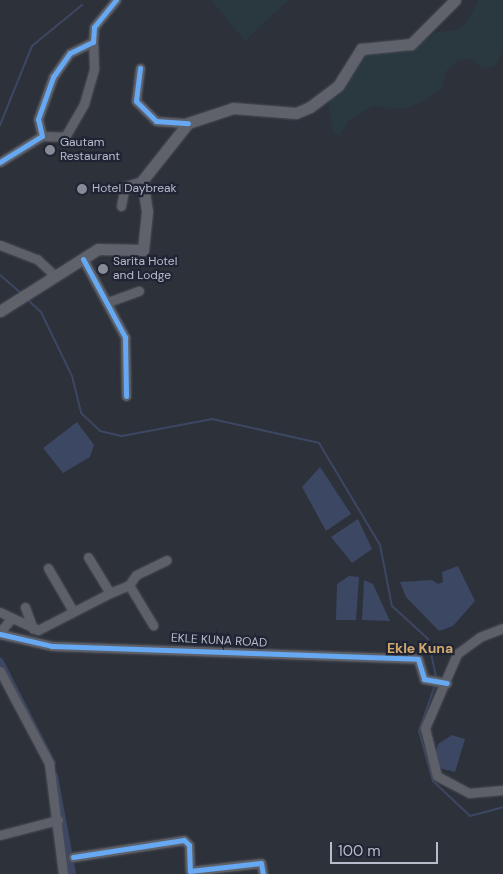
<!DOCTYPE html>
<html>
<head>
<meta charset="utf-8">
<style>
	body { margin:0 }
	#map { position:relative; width:503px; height:874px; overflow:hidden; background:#2d313a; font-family:"DM Sans",sans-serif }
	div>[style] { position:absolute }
	.green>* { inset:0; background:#2a3940 }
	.water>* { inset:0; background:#3c4764 }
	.stream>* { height:2px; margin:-1px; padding:0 1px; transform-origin:1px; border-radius:1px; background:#3c4764 }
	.canal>* { height:8px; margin:-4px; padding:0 4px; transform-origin:4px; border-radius:4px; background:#3c4764 }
	.roads { filter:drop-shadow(0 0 1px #4b4d54) drop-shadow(0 0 1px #4b4d54) }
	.minor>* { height:9px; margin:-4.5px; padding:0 4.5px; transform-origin:4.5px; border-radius:4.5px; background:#5d6068 }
	.major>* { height:11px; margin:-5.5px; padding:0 5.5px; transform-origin:5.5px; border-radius:5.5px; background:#5f626a }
	.cycleway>* { height:5px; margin:-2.5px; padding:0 2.5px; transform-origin:2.5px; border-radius:2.5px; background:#66a8f1 }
	.dots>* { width:14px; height:14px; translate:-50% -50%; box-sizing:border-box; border:2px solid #202535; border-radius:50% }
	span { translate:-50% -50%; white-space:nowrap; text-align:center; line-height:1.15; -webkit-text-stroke:4.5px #202535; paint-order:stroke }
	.poi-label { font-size:12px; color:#b8bcca }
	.left { translate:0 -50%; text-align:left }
	.street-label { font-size:12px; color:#b8bcca }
	.neighbourhood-label { font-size:14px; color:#d1a86c; font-weight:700 }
	.scale { position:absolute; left:330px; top:842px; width:108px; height:22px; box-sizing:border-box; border:2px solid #b8bcca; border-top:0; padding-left:6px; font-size:15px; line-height:18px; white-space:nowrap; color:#b8bcca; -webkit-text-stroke:4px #202535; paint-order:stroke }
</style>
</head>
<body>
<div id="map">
	<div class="green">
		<i style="clip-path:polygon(211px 0,288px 0,245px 41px)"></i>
		<i style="clip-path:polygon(479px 0,503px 0,503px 52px,496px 65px,484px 69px,470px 59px,459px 59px,446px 71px,442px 88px,424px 101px,403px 109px,373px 106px,348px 121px,340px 135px,334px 134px,328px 101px,349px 81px,350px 69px,366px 51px,407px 52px,437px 32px,456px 30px,465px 25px)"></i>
	</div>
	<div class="water">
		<i style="clip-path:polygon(77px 422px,94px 445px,90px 457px,63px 473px,43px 448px)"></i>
		<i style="clip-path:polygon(320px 467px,351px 514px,326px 531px,302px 487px)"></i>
		<i style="clip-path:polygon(358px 519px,372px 549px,352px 563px,331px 537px)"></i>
		<i style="clip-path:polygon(458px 566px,475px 601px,453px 626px,439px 631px,406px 597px,400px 582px,432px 580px,438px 584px,443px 582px,442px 572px)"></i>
		<i style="clip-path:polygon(349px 576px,359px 577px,356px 620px,336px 620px,337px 584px)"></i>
		<i style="clip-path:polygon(364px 580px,373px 584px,390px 621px,362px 620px)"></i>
		<i style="clip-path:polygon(452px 735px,465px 739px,455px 772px,439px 768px,435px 756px,438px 744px)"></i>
	</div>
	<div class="stream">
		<i style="left:0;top:125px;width:85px;rotate:-67.9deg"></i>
		<i style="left:32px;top:46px;width:65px;rotate:-39.4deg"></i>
		<i style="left:0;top:275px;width:28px;rotate:41deg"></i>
		<i style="left:28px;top:300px;width:18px;rotate:43deg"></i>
		<i style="left:41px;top:312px;width:71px;rotate:64.2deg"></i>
		<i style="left:72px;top:376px;width:38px;rotate:76deg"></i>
		<i style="left:81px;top:413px;width:26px;rotate:43deg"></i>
		<i style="left:100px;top:431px;width:23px;rotate:13deg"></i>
		<i style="left:122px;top:436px;width:92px;rotate:-10.7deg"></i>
		<i style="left:212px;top:419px;width:110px;rotate:12.6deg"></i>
		<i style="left:319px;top:443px;width:119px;rotate:59.1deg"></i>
		<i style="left:380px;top:545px;width:62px;rotate:78.9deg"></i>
		<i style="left:392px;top:606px;width:49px;rotate:42.5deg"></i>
		<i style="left:428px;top:639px;width:40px;rotate:78deg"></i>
		<i style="left:435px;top:685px;width:49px;rotate:109.2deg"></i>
		<i style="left:419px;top:731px;width:52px;rotate:74.4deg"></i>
		<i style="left:433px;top:781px;width:51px;rotate:43.4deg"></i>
		<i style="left:470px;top:816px;width:34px;rotate:-15deg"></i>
	</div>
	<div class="canal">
		<i style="left:0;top:662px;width:114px;rotate:63deg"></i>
		<i style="left:54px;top:776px;width:100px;rotate:79.6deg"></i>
	</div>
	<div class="roads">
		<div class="minor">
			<i style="left:140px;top:68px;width:33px;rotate:97deg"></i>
			<i style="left:136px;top:101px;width:28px;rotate:45deg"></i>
			<i style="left:156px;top:121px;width:32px;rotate:4deg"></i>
			<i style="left:42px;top:136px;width:23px;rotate:2deg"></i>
			<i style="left:65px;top:137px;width:38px;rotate:-60deg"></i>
			<i style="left:84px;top:104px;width:37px;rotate:-74deg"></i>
			<i style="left:94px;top:68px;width:26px;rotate:-92deg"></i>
			<i style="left:0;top:162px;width:49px;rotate:-31.8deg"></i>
			<i style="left:42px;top:136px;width:17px;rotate:-103deg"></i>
			<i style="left:38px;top:119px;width:45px;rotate:-70.3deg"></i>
			<i style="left:53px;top:77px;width:29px;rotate:-55deg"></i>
			<i style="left:70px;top:53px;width:25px;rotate:-26deg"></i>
			<i style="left:93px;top:42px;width:15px;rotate:-86deg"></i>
			<i style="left:94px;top:27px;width:35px;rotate:-51deg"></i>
			<i style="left:121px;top:206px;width:20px;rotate:-79deg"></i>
			<i style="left:125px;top:186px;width:18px;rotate:-16deg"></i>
			<i style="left:0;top:245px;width:40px;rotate:21deg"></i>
			<i style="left:37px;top:259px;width:25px;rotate:43deg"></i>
			<i style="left:83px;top:259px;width:89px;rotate:61.7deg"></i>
			<i style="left:125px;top:337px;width:59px;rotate:89deg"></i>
			<i style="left:108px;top:302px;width:33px;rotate:-20deg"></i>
			<i style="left:48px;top:568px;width:50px;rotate:59.8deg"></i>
			<i style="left:129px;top:585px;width:12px;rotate:-55deg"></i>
			<i style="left:136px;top:575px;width:34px;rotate:-26deg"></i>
			<i style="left:110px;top:593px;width:21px;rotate:-23deg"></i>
			<i style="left:129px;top:585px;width:47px;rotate:59deg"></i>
			<i style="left:25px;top:607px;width:23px;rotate:70deg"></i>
			<i style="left:0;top:612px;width:42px;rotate:25.3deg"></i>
			<i style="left:38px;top:630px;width:81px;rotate:-27.2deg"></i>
			<i style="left:110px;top:593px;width:42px;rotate:-121.4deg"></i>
			<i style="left:503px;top:628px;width:25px;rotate:159deg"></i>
			<i style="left:480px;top:637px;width:29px;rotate:144deg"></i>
			<i style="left:457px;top:654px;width:81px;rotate:113.4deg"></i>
			<i style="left:425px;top:728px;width:49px;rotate:76deg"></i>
			<i style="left:437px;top:776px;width:36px;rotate:28deg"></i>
			<i style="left:469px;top:793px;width:34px;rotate:-5deg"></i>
			<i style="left:0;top:632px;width:17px;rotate:-50deg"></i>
			<i style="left:0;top:634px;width:53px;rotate:13deg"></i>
			<i style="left:52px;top:646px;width:366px;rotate:2deg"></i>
			<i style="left:418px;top:659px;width:21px;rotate:73deg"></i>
			<i style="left:424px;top:679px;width:23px;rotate:10deg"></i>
			<i style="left:0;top:671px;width:104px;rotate:62deg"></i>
			<i style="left:49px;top:763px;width:112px;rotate:82.8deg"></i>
			<i style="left:0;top:835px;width:60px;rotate:-14.5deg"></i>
			<i style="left:73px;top:857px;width:112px;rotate:-8.7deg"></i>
			<i style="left:184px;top:840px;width:7px;rotate:45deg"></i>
			<i style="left:189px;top:845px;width:26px;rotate:88deg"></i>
			<i style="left:190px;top:871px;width:71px;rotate:-6.4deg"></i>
			<i style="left:261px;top:863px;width:11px;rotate:80deg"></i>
		</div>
		<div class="major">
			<i style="left:0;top:311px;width:116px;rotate:-32.3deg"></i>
			<i style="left:98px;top:249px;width:45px;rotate:1.3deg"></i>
			<i style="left:143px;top:250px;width:39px;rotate:-84deg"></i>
			<i style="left:147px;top:211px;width:30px;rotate:-99deg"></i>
			<i style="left:142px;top:181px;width:74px;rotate:-51.6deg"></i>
			<i style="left:188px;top:123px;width:47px;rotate:-18.4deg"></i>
			<i style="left:233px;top:108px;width:63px;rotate:4.5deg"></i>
			<i style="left:296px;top:113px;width:15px;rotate:-23deg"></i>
			<i style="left:310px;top:107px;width:35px;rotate:-37deg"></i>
			<i style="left:338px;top:86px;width:44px;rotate:-58.1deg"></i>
			<i style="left:361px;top:49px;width:50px;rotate:-5.7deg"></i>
			<i style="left:411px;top:44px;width:62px;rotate:-45deg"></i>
		</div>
	</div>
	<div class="cycleway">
		<i style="left:140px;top:68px;width:33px;rotate:97deg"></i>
		<i style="left:136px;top:101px;width:28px;rotate:45deg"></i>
		<i style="left:156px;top:121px;width:32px;rotate:4deg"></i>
		<i style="left:0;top:162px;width:49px;rotate:-31.8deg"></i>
		<i style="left:42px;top:136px;width:17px;rotate:-103deg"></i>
		<i style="left:38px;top:119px;width:45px;rotate:-70.3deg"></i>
		<i style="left:53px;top:77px;width:29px;rotate:-55deg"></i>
		<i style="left:70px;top:53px;width:25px;rotate:-26deg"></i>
		<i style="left:93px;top:42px;width:15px;rotate:-86deg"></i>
		<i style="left:94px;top:27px;width:35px;rotate:-51deg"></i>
		<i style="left:83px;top:259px;width:89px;rotate:61.7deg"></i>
		<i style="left:125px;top:337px;width:59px;rotate:89deg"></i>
		<i style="left:0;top:634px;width:53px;rotate:13deg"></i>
		<i style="left:52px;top:646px;width:366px;rotate:2deg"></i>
		<i style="left:418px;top:659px;width:21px;rotate:73deg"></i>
		<i style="left:424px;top:679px;width:23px;rotate:10deg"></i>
		<i style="left:73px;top:857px;width:112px;rotate:-8.7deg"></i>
		<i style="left:184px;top:840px;width:7px;rotate:45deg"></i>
		<i style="left:189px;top:845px;width:26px;rotate:88deg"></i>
		<i style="left:190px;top:871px;width:71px;rotate:-6.4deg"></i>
		<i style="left:261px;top:863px;width:11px;rotate:80deg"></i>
	</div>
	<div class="dots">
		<i style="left:50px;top:150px;background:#878b98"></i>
		<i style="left:82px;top:189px;background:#878b98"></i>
		<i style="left:103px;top:269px;background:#878b98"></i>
	</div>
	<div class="poi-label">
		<span class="left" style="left:60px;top:150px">Gautam<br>Restaurant</span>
		<span class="left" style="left:92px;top:189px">Hotel Daybreak</span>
		<span class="left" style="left:113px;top:269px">Sarita Hotel<br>and Lodge</span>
	</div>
	<div class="street-label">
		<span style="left:219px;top:641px;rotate:3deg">EKLE KUNA ROAD</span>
	</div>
	<div class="neighbourhood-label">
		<span style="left:420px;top:648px">Ekle Kuna</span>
	</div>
	<div class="scale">100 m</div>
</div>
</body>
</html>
